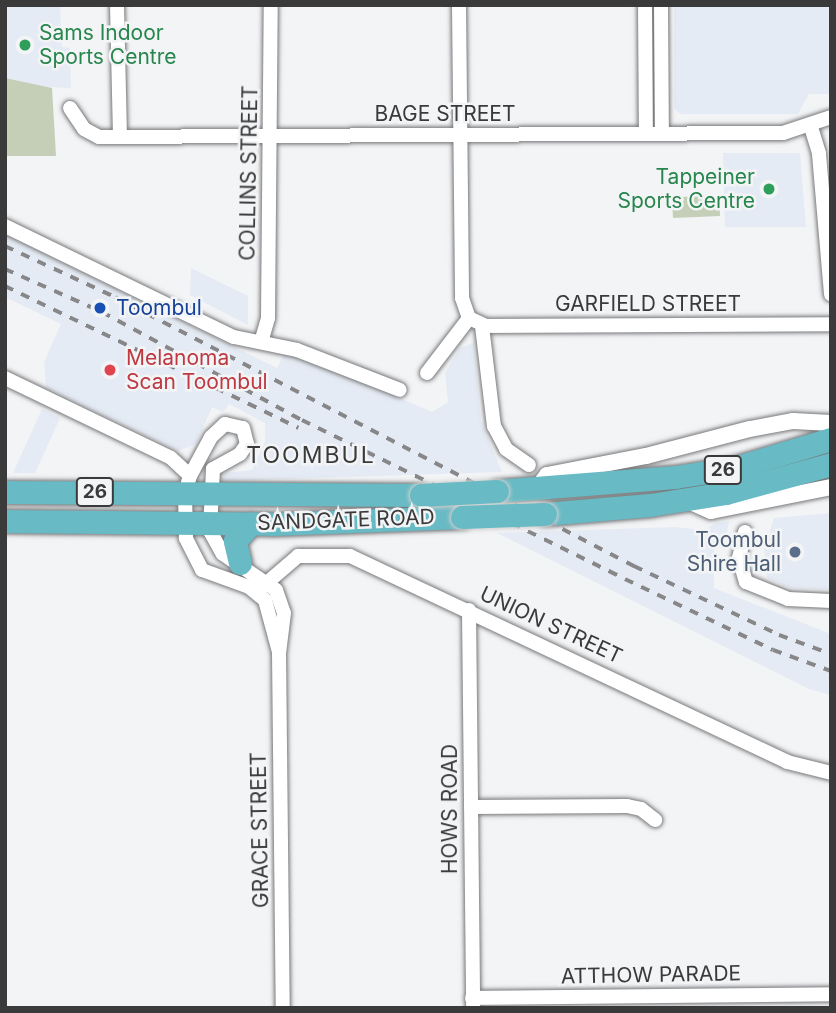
<!DOCTYPE html>
<html>
<head>
<meta charset="utf-8">
<style>
	body { margin:0 }
	#map { position:relative; width:836px; height:1013px; overflow:hidden; background:#f3f4f6; font-family:Inter,sans-serif }
	div>[style] { position:absolute }
	.built>* { inset:0; background:#e5ebf4 }
	.green>* { inset:0; background:#c5cfb7 }
	.roads { filter:drop-shadow(0 0 2px #78797b) drop-shadow(0 0 2px #78797b) }
	.minor>* { height:14px; margin:-7px; padding:0 7px; transform-origin:7px; border-radius:7px; background:#fff }
	.tertiary>* { height:16px; margin:-8px; padding:0 8px; transform-origin:8px; border-radius:8px; background:#fff }
	.trunk>* { height:23px; margin:-11.5px; padding:0 11.5px; transform-origin:11.5px; border-radius:11.5px; background:#68bac4 }
	.rail>* { height:3.5px; margin-top:-1.75px; transform-origin:0; background:repeating-linear-gradient(90deg,#878789 0 9px,transparent 0 18px) }
	.bridges { filter:drop-shadow(0 0 2px #d0d0d0) drop-shadow(0 0 2px #d0d0d0) }
	.trunk-bridge>* { height:23px; margin:-11.5px; padding:0 11.5px; transform-origin:11.5px; border-radius:11.5px; background:#68bac4 }
	.dots>* { width:19px; height:19px; translate:-50% -50%; box-sizing:border-box; border:4px solid #f3f4f6; border-radius:50% }
	span { translate:-50% -50%; white-space:nowrap; text-align:center; line-height:1.15; -webkit-text-stroke:5px #f3f4f6; paint-order:stroke }
	.shield-label span { padding:2px 5px; background:#f3f4f6; border:2px solid; border-radius:5px; -webkit-text-stroke-width:0 }
	.shield-label { font-size:19px; color:#3a3a3b; font-weight:700 }
	.leisure-label { font-size:21px; color:#27864d }
	.left { translate:0 -50%; text-align:left }
	.right { translate:-100% -50%; text-align:right }
	.street-label { font-size:21px; color:#3a3a3b }
	.transit-label { font-size:21px; color:#164399 }
	.health-label { font-size:21px; color:#be3a42 }
	.service-label { font-size:21px; color:#4e5e75 }
	.neighbourhood-label { font-size:23px; color:#3a3a3b; letter-spacing:2px }
	.frame { position:absolute; inset:0; border:7px solid #3a3a3b; pointer-events:none }
</style>
</head>
<body>
<div id="map">
	<div class="built">
		<i style="clip-path:polygon(5px 5px,60px 5px,62px 47px,70px 48px,71px 88px,28px 86px,5px 78px)"></i>
		<i style="clip-path:polygon(674px 5px,831px 5px,831px 94px,809px 94px,798px 114px,680px 114px,674px 108px)"></i>
		<i style="clip-path:polygon(723px 153px,800px 153px,806px 227px,725px 227px)"></i>
		<i style="clip-path:polygon(5px 234px,277px 368px,287px 349px,432px 412px,448px 402px,445px 373px,460px 348px,474px 343px,481px 421px,502px 472px,222px 481px,225px 473px,252px 470px,265px 442px,265px 423px,229px 404px,223px 412px,212px 407px,196px 444px,178px 451px,46px 388px,44px 362px,61px 324px,5px 297px)"></i>
		<i style="clip-path:polygon(191px 268px,248px 296px,248px 325px,190px 295px)"></i>
		<i style="clip-path:polygon(42px 409px,60px 418px,35px 473px,13px 473px)"></i>
		<i style="clip-path:polygon(831px 513px,831px 590px,790px 588px,767px 578px,764px 549px,774px 518px)"></i>
		<i style="clip-path:polygon(729px 521px,727px 533px,714px 538px,714px 588px,831px 634px,831px 695px,809px 689px,497px 533px,673px 527px,705px 530px,715px 523px)"></i>
	</div>
	<div class="green">
		<i style="clip-path:polygon(5px 78px,52px 88px,56px 156px,5px 156px)"></i>
		<i style="clip-path:polygon(719px 196px,720px 216px,673px 218px,672px 197px)"></i>
	</div>
	<div class="roads">
		<div class="minor">
			<i style="left:117px;top:5px;width:131px;rotate:88.7deg"></i>
			<i style="left:459px;top:5px;width:293px;rotate:89.4deg"></i>
			<i style="left:462px;top:298px;width:21px;rotate:71deg"></i>
			<i style="left:469px;top:318px;width:19px;rotate:25deg"></i>
			<i style="left:486px;top:326px;width:345px;rotate:-0.3deg"></i>
			<i style="left:645px;top:5px;width:128px;rotate:89.6deg"></i>
			<i style="left:661px;top:5px;width:128px;rotate:89.6deg"></i>
			<i style="left:70px;top:108px;width:25px;rotate:56deg"></i>
			<i style="left:84px;top:129px;width:17px;rotate:28deg"></i>
			<i style="left:99px;top:137px;width:684px;rotate:-0.34deg"></i>
			<i style="left:783px;top:133px;width:51px;rotate:-18.4deg"></i>
			<i style="left:811px;top:127px;width:28px;rotate:73deg"></i>
			<i style="left:819px;top:154px;width:141px;rotate:85.1deg"></i>
			<i style="left:5px;top:226px;width:254px;rotate:25.9deg"></i>
			<i style="left:234px;top:337px;width:64px;rotate:11.7deg"></i>
			<i style="left:297px;top:350px;width:110px;rotate:21.2deg"></i>
			<i style="left:482px;top:326px;width:101px;rotate:83.2deg"></i>
			<i style="left:494px;top:426px;width:26px;rotate:62deg"></i>
			<i style="left:506px;top:449px;width:28px;rotate:35deg"></i>
			<i style="left:262px;top:339px;width:22px;rotate:-74deg"></i>
			<i style="left:268px;top:318px;width:313px;rotate:-89.5deg"></i>
			<i style="left:427px;top:373px;width:69px;rotate:-52.6deg"></i>
			<i style="left:5px;top:378px;width:184px;rotate:25.7deg"></i>
			<i style="left:171px;top:458px;width:26px;rotate:43deg"></i>
			<i style="left:745px;top:532px;width:27px;rotate:103deg"></i>
			<i style="left:739px;top:558px;width:25px;rotate:74deg"></i>
			<i style="left:746px;top:582px;width:45px;rotate:22deg"></i>
			<i style="left:788px;top:599px;width:43px;rotate:2.7deg"></i>
			<i style="left:262px;top:587px;width:48px;rotate:-40.7deg"></i>
			<i style="left:298px;top:556px;width:52px"></i>
			<i style="left:350px;top:556px;width:483px;rotate:25.2deg"></i>
			<i style="left:787px;top:762px;width:45px;rotate:14deg"></i>
			<i style="left:469px;top:610px;width:398px;rotate:89.4deg"></i>
			<i style="left:279px;top:652px;width:54px;rotate:-105.1deg"></i>
			<i style="left:265px;top:600px;width:21px;rotate:-141deg"></i>
			<i style="left:249px;top:587px;width:50px;rotate:-160.1deg"></i>
			<i style="left:202px;top:570px;width:36px;rotate:-117deg"></i>
			<i style="left:186px;top:538px;width:45px;rotate:-91.3deg"></i>
			<i style="left:185px;top:493px;width:18px;rotate:-74deg"></i>
			<i style="left:190px;top:476px;width:44px;rotate:-61.7deg"></i>
			<i style="left:211px;top:437px;width:19px;rotate:-43deg"></i>
			<i style="left:225px;top:424px;width:18px;rotate:13deg"></i>
			<i style="left:243px;top:428px;width:16px;rotate:76deg"></i>
			<i style="left:247px;top:444px;width:12px;rotate:125deg"></i>
			<i style="left:240px;top:454px;width:31px;rotate:151deg"></i>
			<i style="left:213px;top:469px;width:62px;rotate:92.8deg"></i>
			<i style="left:210px;top:531px;width:26px;rotate:61deg"></i>
			<i style="left:223px;top:554px;width:64px;rotate:34.2deg"></i>
			<i style="left:276px;top:590px;width:24px;rotate:71deg"></i>
			<i style="left:284px;top:613px;width:39px;rotate:97deg"></i>
			<i style="left:279px;top:652px;width:356px;rotate:89.4deg"></i>
			<i style="left:471px;top:807px;width:156px;rotate:-0.4deg"></i>
			<i style="left:627px;top:806px;width:14px;rotate:12deg"></i>
			<i style="left:641px;top:809px;width:18px;rotate:38deg"></i>
			<i style="left:472px;top:998px;width:359px;rotate:-0.6deg"></i>
		</div>
		<div class="tertiary">
			<i style="left:535px;top:491px;width:20px;rotate:-53deg"></i>
			<i style="left:547px;top:475px;width:101px;rotate:-10.9deg"></i>
			<i style="left:646px;top:456px;width:107px;rotate:-14.6deg"></i>
			<i style="left:750px;top:429px;width:44px;rotate:-10.5deg"></i>
			<i style="left:793px;top:421px;width:38px;rotate:3deg"></i>
			<i style="left:686px;top:500px;width:27px;rotate:24deg"></i>
			<i style="left:711px;top:511px;width:122px;rotate:-11.3deg"></i>
		</div>
		<div class="trunk">
			<i style="left:497px;top:491px;width:179px;rotate:-4.5deg"></i>
			<i style="left:675px;top:477px;width:60px;rotate:-8.7deg"></i>
			<i style="left:734px;top:468px;width:101px;rotate:-16.6deg"></i>
			<i style="left:5px;top:492px;width:416px;rotate:0.4deg"></i>
			<i style="left:545px;top:514px;width:105px;rotate:-4.9deg"></i>
			<i style="left:650px;top:505px;width:77px;rotate:-9deg"></i>
			<i style="left:726px;top:493px;width:109px;rotate:-15.4deg"></i>
			<i style="left:5px;top:521px;width:267px;rotate:0.6deg"></i>
			<i style="left:272px;top:524px;width:190px;rotate:-2.1deg"></i>
			<i style="left:240px;top:563px;width:23px;rotate:-103deg"></i>
			<i style="left:235px;top:541px;width:24px;rotate:-48deg"></i>
		</div>
	</div>
	<div class="rail">
		<i style="left:5px;top:246px;width:121px;rotate:24.9deg"></i>
		<i style="left:115px;top:297px;width:585px;rotate:27.4deg"></i>
		<i style="left:634px;top:566px;width:161px;rotate:25.4deg"></i>
		<i style="left:779px;top:635px;width:55px;rotate:20.1deg"></i>
		<i style="left:5px;top:269px;width:106px;rotate:23.9deg"></i>
		<i style="left:102px;top:312px;width:227px;rotate:28.4deg"></i>
		<i style="left:302px;top:420px;width:360px;rotate:26.2deg"></i>
		<i style="left:625px;top:579px;width:164px;rotate:25.6deg"></i>
		<i style="left:773px;top:650px;width:62px;rotate:19.9deg"></i>
		<i style="left:5px;top:286px;width:326px;rotate:25.8deg"></i>
	</div>
	<div class="bridges">
		<div class="trunk-bridge">
			<i style="left:421px;top:495px;width:76px;rotate:-3deg"></i>
			<i style="left:462px;top:517px;width:83px;rotate:-2.1deg"></i>
		</div>
	</div>
	<div class="dots">
		<i style="left:25px;top:45px;background:#2e9e5b"></i>
		<i style="left:769px;top:189px;background:#2e9e5b"></i>
		<i style="left:100px;top:308px;background:#1a4fb4"></i>
		<i style="left:110px;top:370px;background:#e0444e"></i>
		<i style="left:795px;top:552px;background:#5c6f8a"></i>
	</div>
	<div class="shield-label">
		<span style="left:723px;top:470px">26</span>
		<span style="left:95px;top:492px">26</span>
	</div>
	<div class="leisure-label">
		<span class="left" style="left:39px;top:45px">Sams Indoor<br>Sports Centre</span>
		<span class="right" style="left:755px;top:189px">Tappeiner<br>Sports Centre</span>
	</div>
	<div class="street-label">
		<span style="left:445px;top:114px">BAGE STREET</span>
		<span style="left:249px;top:173px;rotate:-89deg">COLLINS STREET</span>
		<span style="left:648px;top:304px">GARFIELD STREET</span>
		<span style="left:346px;top:520px;rotate:-2deg">SANDGATE ROAD</span>
		<span style="left:551px;top:625px;rotate:25deg">UNION STREET</span>
		<span style="left:450px;top:809px;rotate:-90deg">HOWS ROAD</span>
		<span style="left:260px;top:830px;rotate:-91deg">GRACE STREET</span>
		<span style="left:651px;top:975px;rotate:-1deg">ATTHOW PARADE</span>
	</div>
	<div class="transit-label">
		<span class="left" style="left:116px;top:308px">Toombul</span>
	</div>
	<div class="health-label">
		<span class="left" style="left:126px;top:370px">Melanoma<br>Scan Toombul</span>
	</div>
	<div class="service-label">
		<span class="right" style="left:781px;top:552px">Toombul<br>Shire Hall</span>
	</div>
	<div class="neighbourhood-label">
		<span style="left:311px;top:455px">TOOMBUL</span>
	</div>
	<div class="frame"></div>
</div>
</body>
</html>
